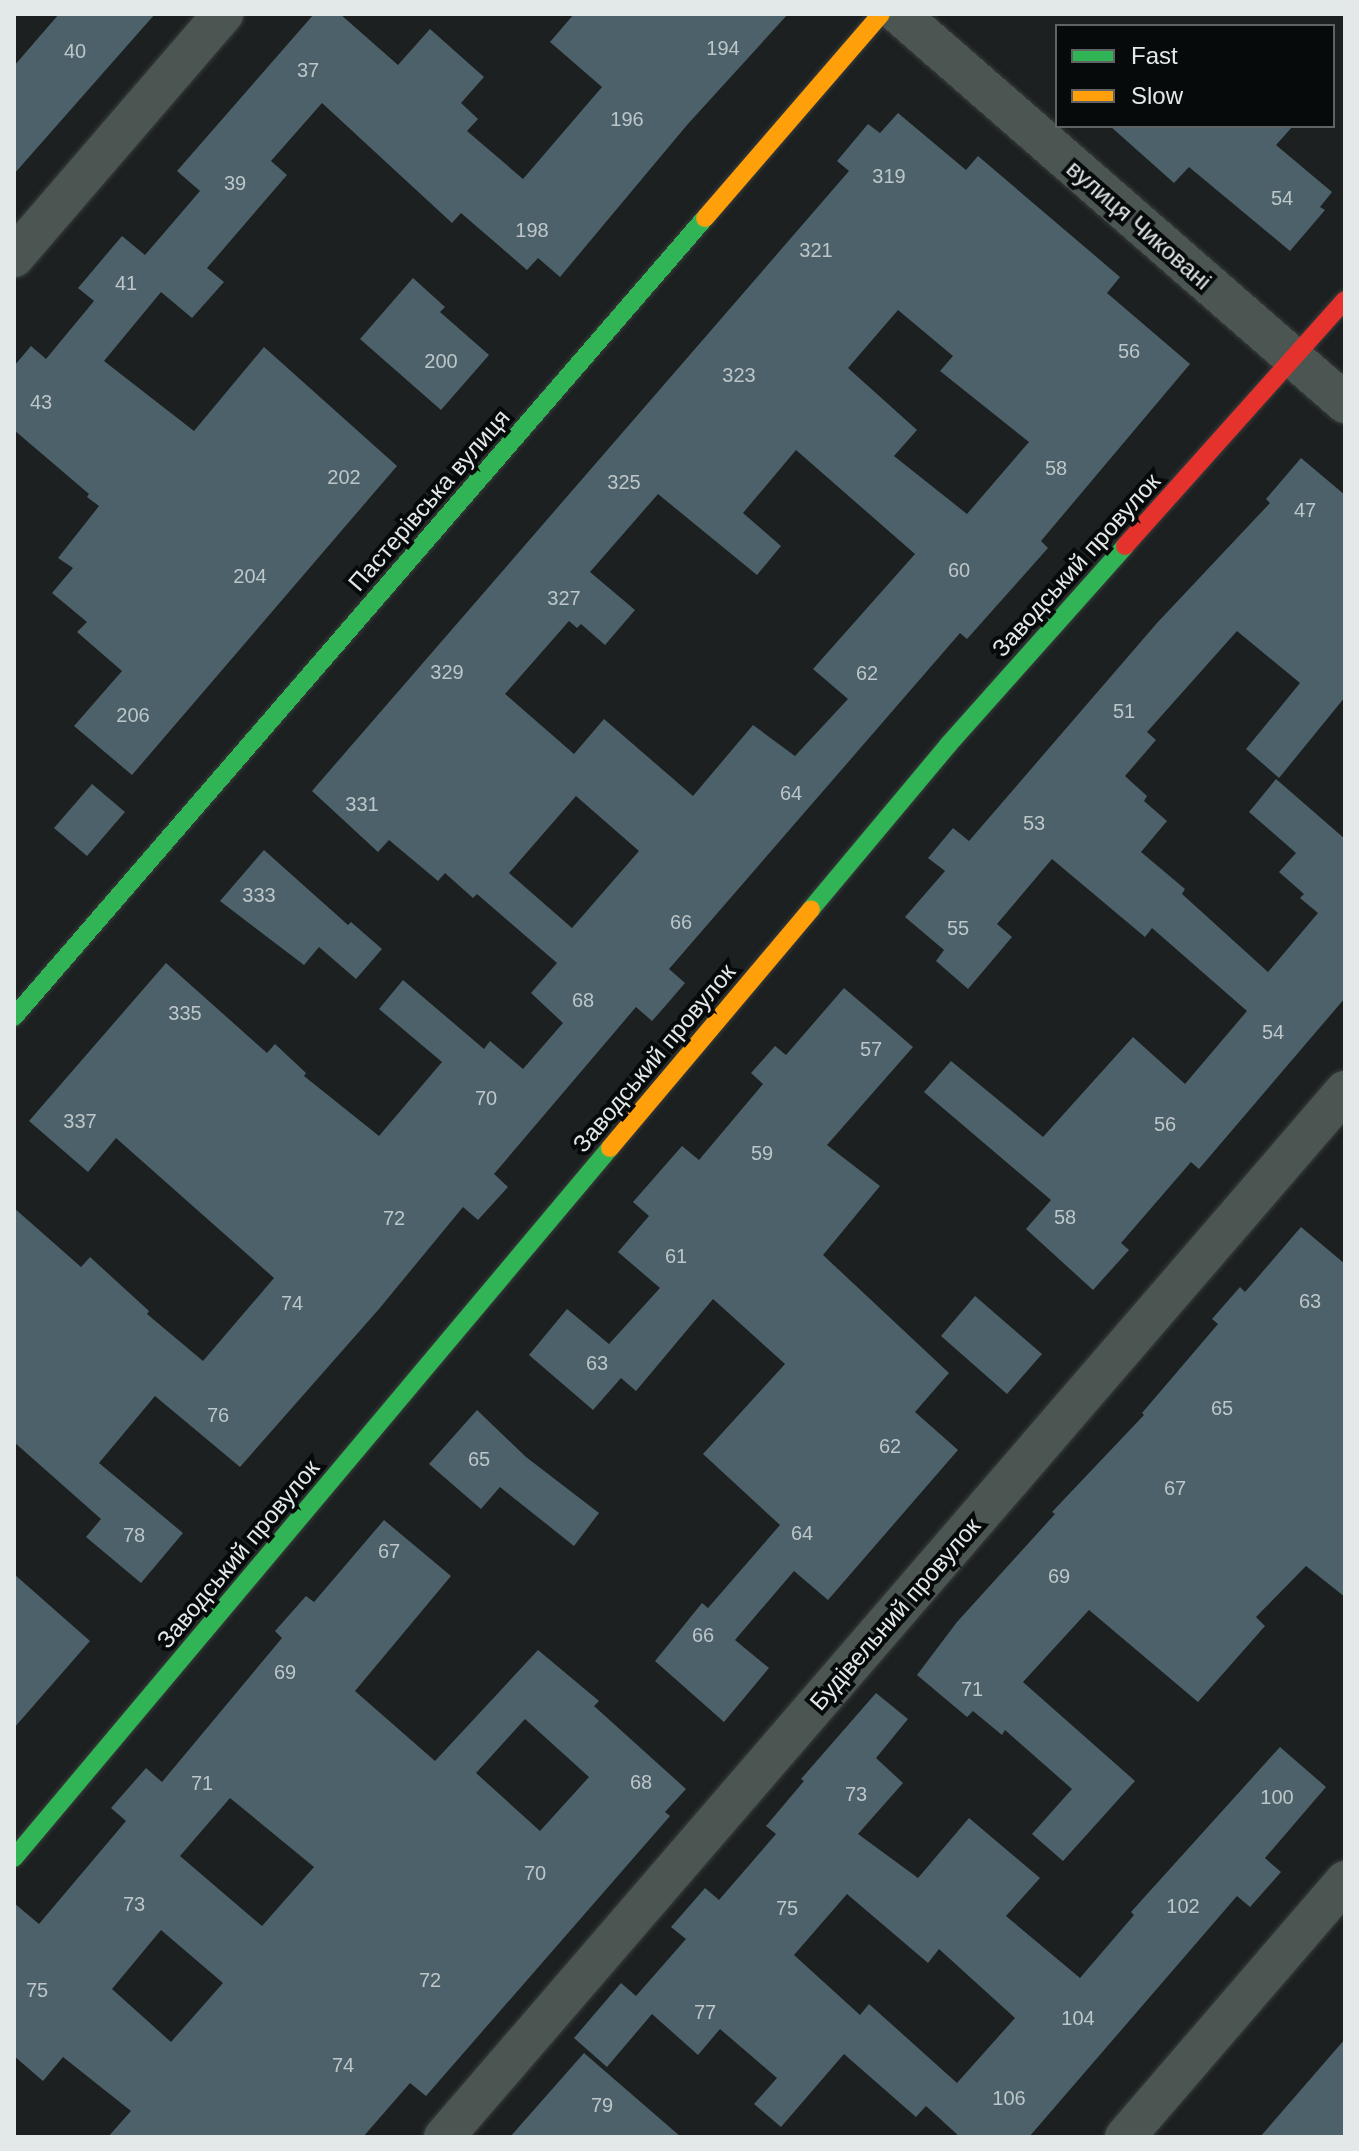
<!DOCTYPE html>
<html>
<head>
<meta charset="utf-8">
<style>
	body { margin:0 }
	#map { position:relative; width:1359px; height:2151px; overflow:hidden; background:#1c2020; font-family:Arial,sans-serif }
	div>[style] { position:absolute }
	.building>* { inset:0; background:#4c6169 }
	.roads { filter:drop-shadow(0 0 2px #393b3b) drop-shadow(0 0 2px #393b3b) }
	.street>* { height:40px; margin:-20px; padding:0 20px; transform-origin:20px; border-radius:20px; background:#4b5653 }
	.fast>* { height:18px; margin:-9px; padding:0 9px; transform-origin:9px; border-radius:9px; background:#30b455 }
	.slow>* { height:18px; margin:-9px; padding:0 9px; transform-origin:9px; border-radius:9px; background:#ff9f0a }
	.jam>* { height:18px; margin:-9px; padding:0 9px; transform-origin:9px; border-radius:9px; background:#e5322d }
	span { translate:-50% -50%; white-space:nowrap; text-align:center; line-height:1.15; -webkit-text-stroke:8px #070a0a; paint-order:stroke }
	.number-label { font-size:20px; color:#bdc6c8 }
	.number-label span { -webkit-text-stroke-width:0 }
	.street-label { font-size:24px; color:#e3e8e8 }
	.frame { position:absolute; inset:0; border:16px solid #e3e8e8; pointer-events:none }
	.legend { position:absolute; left:1055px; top:24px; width:280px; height:104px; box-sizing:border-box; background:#070a0a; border:2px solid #5f6363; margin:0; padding:10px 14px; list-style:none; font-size:24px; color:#e3e8e8 }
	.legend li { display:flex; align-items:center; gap:16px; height:40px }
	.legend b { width:40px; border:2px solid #5f6363 }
</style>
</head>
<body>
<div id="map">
	<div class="building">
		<i style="clip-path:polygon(59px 14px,155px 14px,14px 174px,14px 66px)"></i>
		<i style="clip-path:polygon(314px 14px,340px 14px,398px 65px,430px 29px,484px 77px,461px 103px,478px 119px,467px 131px,523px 179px,602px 87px,550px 42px,574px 14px,788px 14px,687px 125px,560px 277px,538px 258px,527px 270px,461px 213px,452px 223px,322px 103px,271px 161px,287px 175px,207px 268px,224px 282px,192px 318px,161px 292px,104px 361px,194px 431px,264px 347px,397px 466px,132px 775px,74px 726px,122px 671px,77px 632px,87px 622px,52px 593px,73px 568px,58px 558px,99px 506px,87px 497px,89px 494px,14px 430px,14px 366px,31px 346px,46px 359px,94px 301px,78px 288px,122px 236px,145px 255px,200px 191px,177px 171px)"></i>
		<i style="clip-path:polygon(evenodd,898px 113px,966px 170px,978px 156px,1120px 277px,1107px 293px,1190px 364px,1041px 541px,1048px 548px,967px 639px,960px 633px,669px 969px,685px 983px,667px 1004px,652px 1021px,636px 1007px,494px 1174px,508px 1187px,478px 1220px,463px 1207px,379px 1309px,240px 1467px,155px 1396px,99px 1463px,183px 1533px,141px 1583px,86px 1537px,101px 1519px,14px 1442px,14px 1208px,81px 1267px,90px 1257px,149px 1311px,147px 1314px,203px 1361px,274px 1278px,116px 1138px,88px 1172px,29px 1121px,166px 963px,267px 1053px,275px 1044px,306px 1073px,304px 1076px,379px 1136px,442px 1062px,379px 1009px,403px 980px,484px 1049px,490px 1041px,523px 1069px,563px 1023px,531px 993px,557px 963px,477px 894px,473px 898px,445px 873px,438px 881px,389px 840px,378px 852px,312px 791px,849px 171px,837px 161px,868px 124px,880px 133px,898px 113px,898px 310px,953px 356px,940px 371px,1029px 442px,967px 514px,894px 456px,917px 430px,848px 368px,898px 310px,898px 113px,796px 450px,915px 554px,813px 669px,848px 699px,795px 756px,753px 725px,693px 796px,604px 719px,574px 754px,505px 694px,569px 621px,577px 628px,581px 624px,605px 645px,635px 610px,590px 572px,658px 494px,757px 575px,781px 546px,743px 513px,796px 450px,898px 113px,576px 796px,639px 851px,572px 928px,509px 873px,576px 796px)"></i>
		<i style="clip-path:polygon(1110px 126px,1293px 126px,1276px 145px,1332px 192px,1320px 207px,1325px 210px,1290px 251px,1189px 167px,1174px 183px)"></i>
		<i style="clip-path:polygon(413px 278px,445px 307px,440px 312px,489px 355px,441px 410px,360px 339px)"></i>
		<i style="clip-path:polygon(1301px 458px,1345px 495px,1345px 697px,1279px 778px,1246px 749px,1300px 683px,1237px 631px,1147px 732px,1156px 740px,1125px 776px,1147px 796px,1144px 801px,1167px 821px,1141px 852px,1185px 889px,1182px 894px,1268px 972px,1318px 913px,1300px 898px,1304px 894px,1279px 872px,1296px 853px,1249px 812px,1276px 779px,1345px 839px,1345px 998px,1199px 1169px,1191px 1162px,1121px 1243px,1129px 1250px,1093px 1290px,1026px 1229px,1051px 1200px,924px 1092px,951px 1061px,1043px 1137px,1133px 1037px,1185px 1084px,1247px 1011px,1152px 928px,1145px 937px,1052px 859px,997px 924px,1012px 937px,968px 989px,936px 961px,944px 950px,905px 917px,945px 871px,928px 858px,953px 828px,969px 841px,1157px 623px,1270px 503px,1266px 499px)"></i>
		<i style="clip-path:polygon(92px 784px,125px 812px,87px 856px,54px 828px)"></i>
		<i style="clip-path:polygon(264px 850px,348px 925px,351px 922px,382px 949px,356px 979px,319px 947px,304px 965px,220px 901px)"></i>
		<i style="clip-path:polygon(844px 988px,913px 1047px,827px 1145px,880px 1186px,823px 1255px,949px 1373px,915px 1412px,958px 1450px,828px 1600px,794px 1571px,735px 1640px,769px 1668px,724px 1722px,655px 1661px,702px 1603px,708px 1608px,780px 1525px,703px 1454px,785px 1364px,713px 1299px,636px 1391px,621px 1378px,593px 1410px,529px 1355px,567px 1309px,609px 1344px,660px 1288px,618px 1252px,649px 1216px,633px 1202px,682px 1146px,699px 1160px,763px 1084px,751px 1073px,775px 1046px,786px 1055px)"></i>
		<i style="clip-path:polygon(1301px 1227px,1345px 1264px,1345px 1597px,1306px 1566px,1256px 1617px,1265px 1626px,1198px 1702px,1089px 1610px,1023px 1682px,1135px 1781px,1063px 1861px,1032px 1834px,1072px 1789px,1005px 1730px,1002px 1735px,973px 1711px,967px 1717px,917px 1675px,957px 1622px,1055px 1514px,1052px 1512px,1144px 1415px,1142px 1413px,1218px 1324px,1212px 1319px,1240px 1287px,1245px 1292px)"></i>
		<i style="clip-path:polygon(975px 1296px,1042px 1354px,1007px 1394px,941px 1336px)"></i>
		<i style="clip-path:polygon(477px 1410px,526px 1457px,599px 1513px,574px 1546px,500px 1487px,481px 1509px,429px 1464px)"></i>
		<i style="clip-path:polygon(evenodd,384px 1520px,451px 1576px,355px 1691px,435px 1761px,538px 1650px,599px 1701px,594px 1706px,686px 1789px,665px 1812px,670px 1816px,426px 2096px,410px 2083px,363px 2137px,108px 2137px,131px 2111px,63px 2057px,43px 2081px,14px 2056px,14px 1903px,39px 1924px,126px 1821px,111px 1808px,146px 1768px,162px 1782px,282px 1638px,275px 1631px,306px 1596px,314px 1602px,384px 1520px,525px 1719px,589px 1777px,540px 1831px,476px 1773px,525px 1719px,384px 1520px,230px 1798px,314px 1867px,262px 1926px,180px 1856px,230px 1798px,384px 1520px,161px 1930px,223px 1983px,171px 2042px,112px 1989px,161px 1930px)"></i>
		<i style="clip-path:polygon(14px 1574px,90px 1641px,14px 1728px)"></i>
		<i style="clip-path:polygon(evenodd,876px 1693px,908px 1719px,876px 1758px,903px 1783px,858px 1834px,918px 1878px,969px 1818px,1040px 1878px,1006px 1916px,1080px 1978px,1134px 1915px,1131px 1912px,1280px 1747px,1326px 1787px,1265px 1858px,1281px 1872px,1250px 1907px,1237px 1896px,1029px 2137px,960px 2137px,926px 2106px,916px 2117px,844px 2054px,781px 2127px,754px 2104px,777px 2078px,720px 2029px,698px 2055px,652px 2014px,607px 2067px,574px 2038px,621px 1983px,636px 1996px,686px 1939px,671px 1927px,705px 1888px,719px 1900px,776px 1834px,766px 1826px,804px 1781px,801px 1779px,876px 1693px,847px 1894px,928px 1963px,939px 1949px,1015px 2018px,957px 2083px,869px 2004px,860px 2015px,794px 1955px,847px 1894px)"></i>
		<i style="clip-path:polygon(1345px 2039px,1345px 2137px,1260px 2137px)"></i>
		<i style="clip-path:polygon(584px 2053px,681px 2137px,510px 2137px)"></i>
	</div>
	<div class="roads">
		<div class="street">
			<i style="left:899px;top:14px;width:592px;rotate:41.09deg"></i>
			<i style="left:14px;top:257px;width:321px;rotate:-49.3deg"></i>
			<i style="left:444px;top:2137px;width:1381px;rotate:-49.26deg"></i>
			<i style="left:1125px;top:2137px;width:338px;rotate:-49.3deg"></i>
		</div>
		<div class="fast">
			<i style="left:811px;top:909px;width:214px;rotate:-50.1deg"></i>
			<i style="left:948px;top:745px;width:266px;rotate:-48.3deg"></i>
			<i style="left:14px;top:1017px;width:1056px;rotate:-49.15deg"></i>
			<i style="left:14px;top:1858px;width:927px;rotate:-49.99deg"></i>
		</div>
		<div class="slow">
			<i style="left:705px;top:218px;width:269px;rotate:-49.2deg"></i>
			<i style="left:610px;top:1148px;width:312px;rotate:-49.9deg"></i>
		</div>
		<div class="jam">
			<i style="left:1125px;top:546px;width:330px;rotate:-48.2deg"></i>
		</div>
	</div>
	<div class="number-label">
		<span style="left:723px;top:48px">194</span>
		<span style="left:75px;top:51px">40</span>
		<span style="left:308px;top:70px">37</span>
		<span style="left:627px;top:119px">196</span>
		<span style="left:889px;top:176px">319</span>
		<span style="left:235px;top:183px">39</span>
		<span style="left:1282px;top:198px">54</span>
		<span style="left:532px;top:230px">198</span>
		<span style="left:816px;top:250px">321</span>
		<span style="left:126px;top:283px">41</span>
		<span style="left:1129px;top:351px">56</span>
		<span style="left:441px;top:361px">200</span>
		<span style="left:739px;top:375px">323</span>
		<span style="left:41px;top:402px">43</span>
		<span style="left:1056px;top:468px">58</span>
		<span style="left:344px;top:477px">202</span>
		<span style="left:624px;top:482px">325</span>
		<span style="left:1305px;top:510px">47</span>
		<span style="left:959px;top:570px">60</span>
		<span style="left:250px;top:576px">204</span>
		<span style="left:564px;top:598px">327</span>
		<span style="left:447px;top:672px">329</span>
		<span style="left:867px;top:673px">62</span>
		<span style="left:1124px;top:711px">51</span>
		<span style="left:133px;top:715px">206</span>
		<span style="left:791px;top:793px">64</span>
		<span style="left:362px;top:804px">331</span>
		<span style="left:1034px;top:823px">53</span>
		<span style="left:259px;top:895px">333</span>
		<span style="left:681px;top:922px">66</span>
		<span style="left:958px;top:928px">55</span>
		<span style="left:583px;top:1000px">68</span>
		<span style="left:185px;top:1013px">335</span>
		<span style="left:1273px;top:1032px">54</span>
		<span style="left:871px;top:1049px">57</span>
		<span style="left:486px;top:1098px">70</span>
		<span style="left:80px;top:1121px">337</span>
		<span style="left:1165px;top:1124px">56</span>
		<span style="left:762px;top:1153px">59</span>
		<span style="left:1065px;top:1217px">58</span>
		<span style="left:394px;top:1218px">72</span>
		<span style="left:676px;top:1256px">61</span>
		<span style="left:1310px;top:1301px">63</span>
		<span style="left:292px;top:1303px">74</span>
		<span style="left:597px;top:1363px">63</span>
		<span style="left:1222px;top:1408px">65</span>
		<span style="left:218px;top:1415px">76</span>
		<span style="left:890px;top:1446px">62</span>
		<span style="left:479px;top:1459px">65</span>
		<span style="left:1175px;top:1488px">67</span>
		<span style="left:802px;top:1533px">64</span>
		<span style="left:134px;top:1535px">78</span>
		<span style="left:389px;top:1551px">67</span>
		<span style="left:1059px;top:1576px">69</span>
		<span style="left:703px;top:1635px">66</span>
		<span style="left:285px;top:1672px">69</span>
		<span style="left:972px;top:1689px">71</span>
		<span style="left:641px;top:1782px">68</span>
		<span style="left:202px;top:1783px">71</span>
		<span style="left:856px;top:1794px">73</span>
		<span style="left:1277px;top:1797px">100</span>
		<span style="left:535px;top:1873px">70</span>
		<span style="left:134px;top:1904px">73</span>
		<span style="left:1183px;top:1906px">102</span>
		<span style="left:787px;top:1908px">75</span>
		<span style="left:430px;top:1980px">72</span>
		<span style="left:37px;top:1990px">75</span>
		<span style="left:705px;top:2012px">77</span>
		<span style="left:1078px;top:2018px">104</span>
		<span style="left:343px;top:2065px">74</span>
		<span style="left:1009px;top:2098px">106</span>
		<span style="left:602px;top:2105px">79</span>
	</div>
	<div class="street-label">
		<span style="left:1139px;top:225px;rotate:41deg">вулиця Чиковані</span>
		<span style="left:429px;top:500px;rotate:-49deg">Пастерівська вулиця</span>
		<span style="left:1076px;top:565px;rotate:-48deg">Заводський провулок</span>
		<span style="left:654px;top:1058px;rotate:-50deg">Заводський провулок</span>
		<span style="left:238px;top:1554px;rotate:-50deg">Заводський провулок</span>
		<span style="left:895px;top:1614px;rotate:-49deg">Будівельний провулок</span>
	</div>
	<div class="frame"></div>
	<ul class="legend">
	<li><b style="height:10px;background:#30b455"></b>Fast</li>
	<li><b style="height:10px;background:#ff9f0a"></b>Slow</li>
	</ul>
</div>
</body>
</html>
